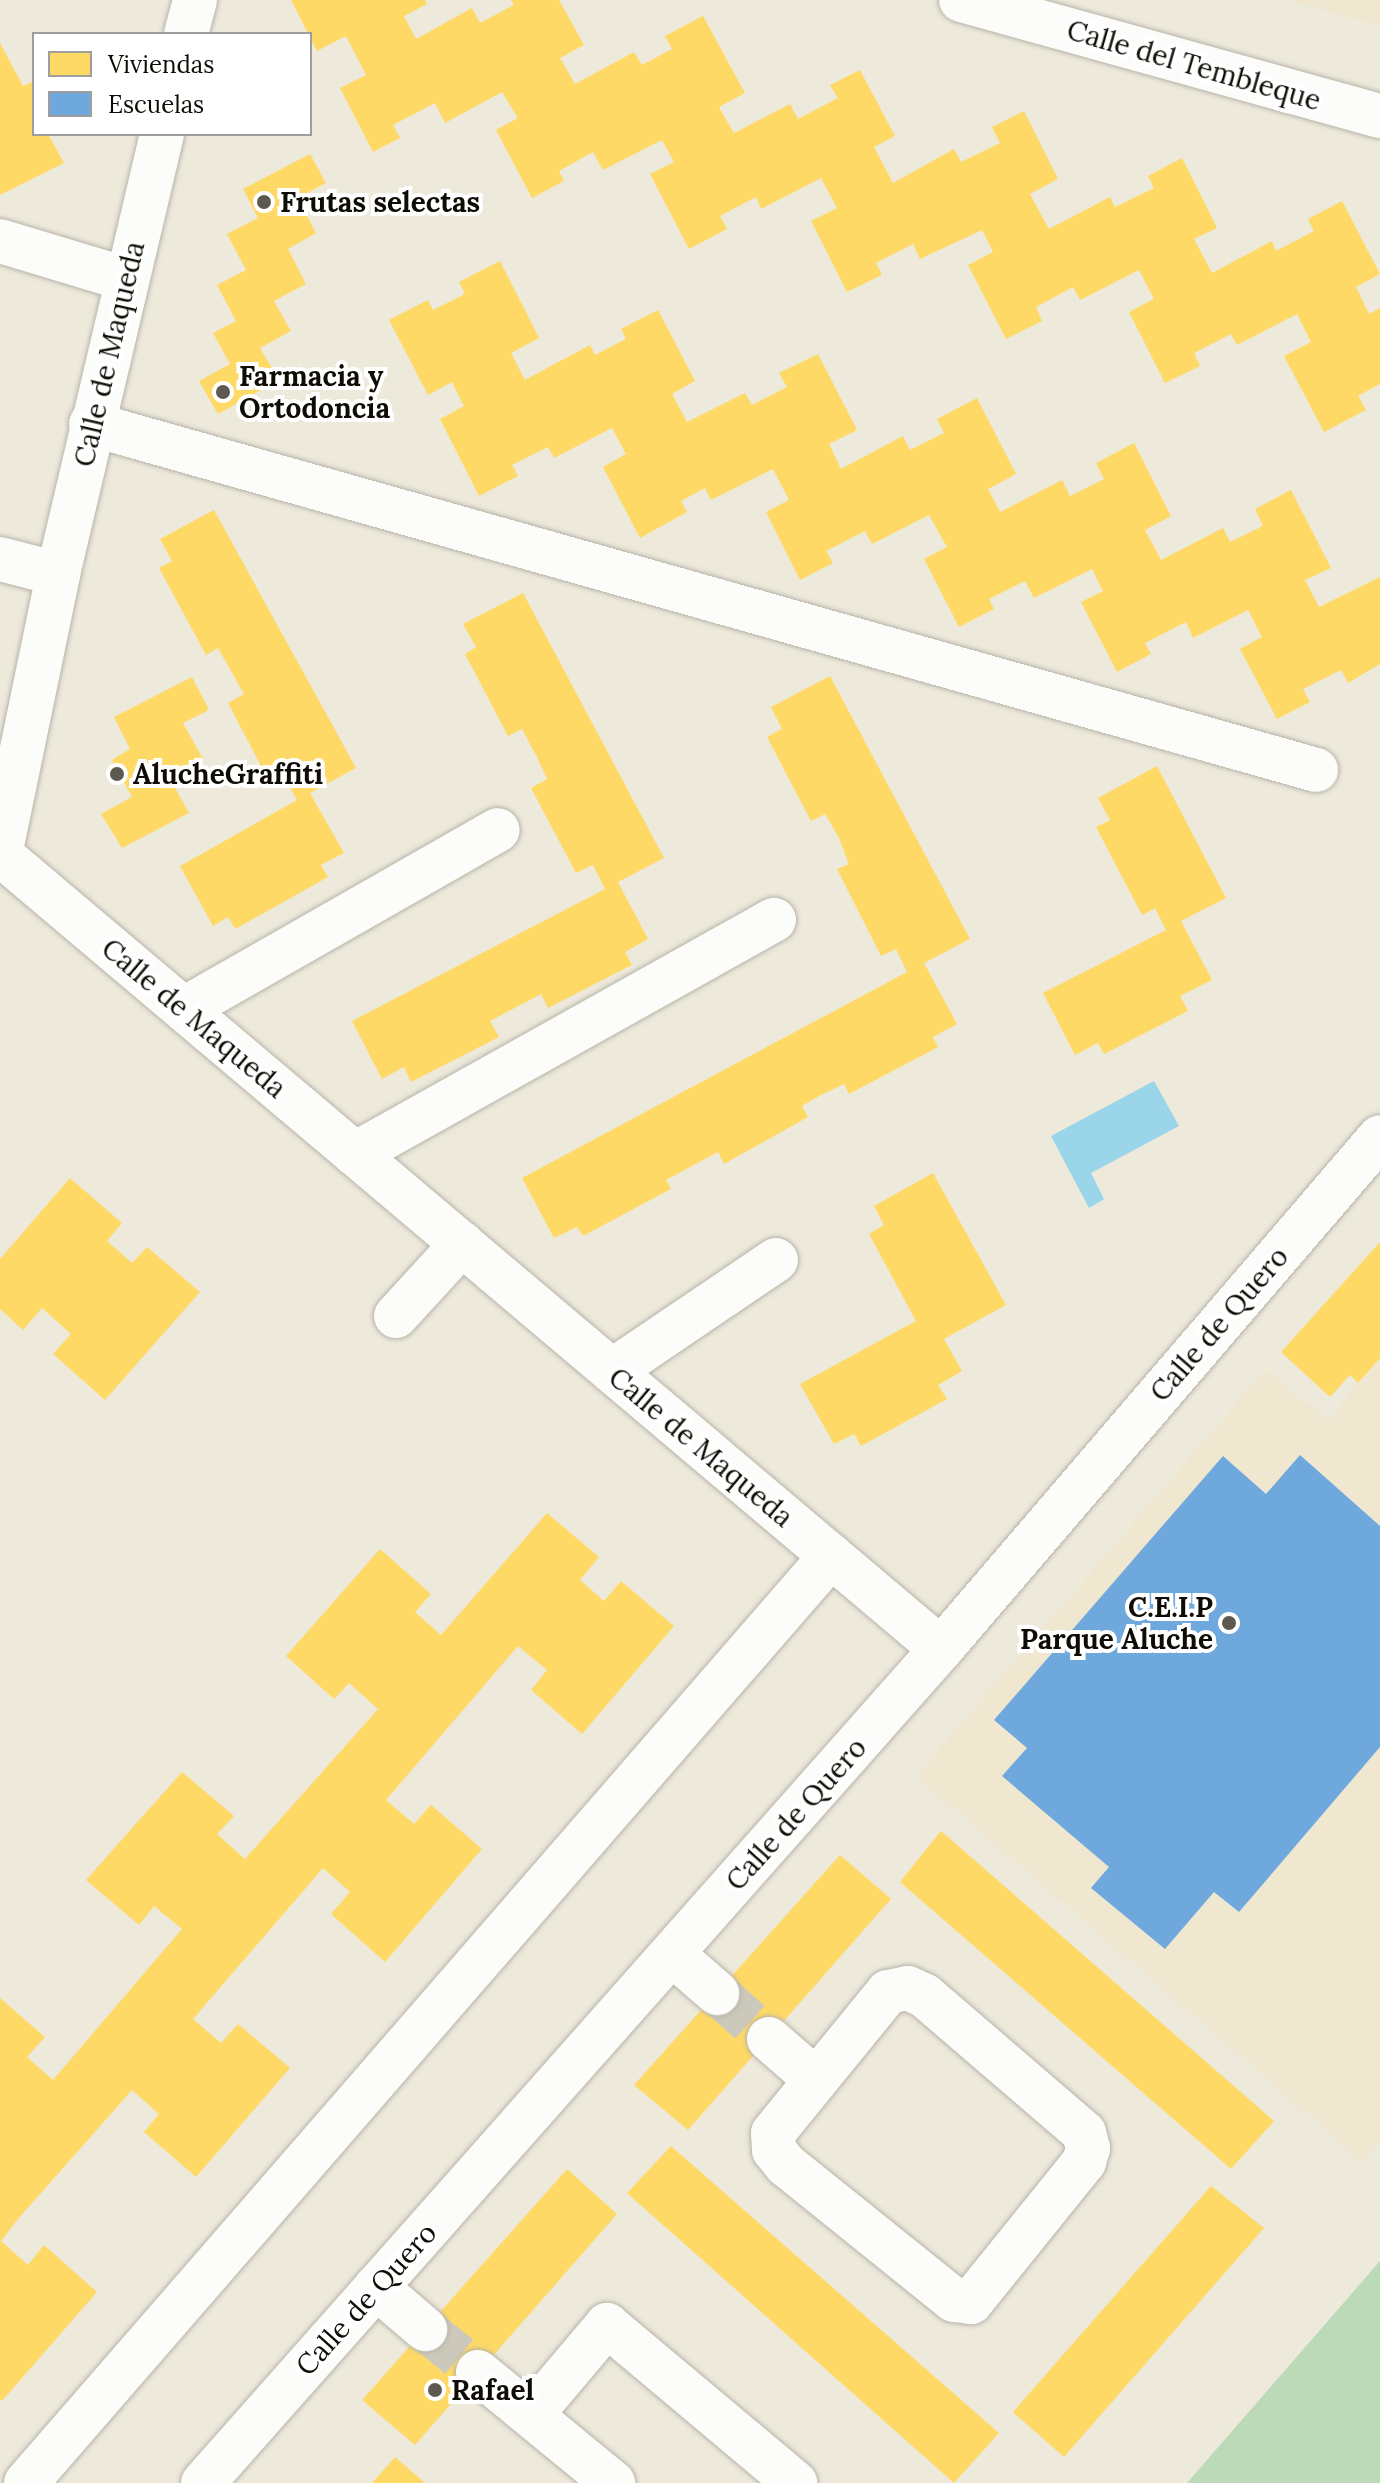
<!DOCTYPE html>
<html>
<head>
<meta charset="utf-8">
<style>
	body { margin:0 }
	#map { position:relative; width:1380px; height:2483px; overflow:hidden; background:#ede9db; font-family:Lora,serif }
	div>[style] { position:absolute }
	.built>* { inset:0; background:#efe7cf }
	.green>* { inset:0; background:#bddab8 }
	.water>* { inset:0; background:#9ad5ea }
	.homes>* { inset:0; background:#ffd966 }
	.schools>* { inset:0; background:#6fa8dc }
	.minor-tunnel>* { height:44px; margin-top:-22px; transform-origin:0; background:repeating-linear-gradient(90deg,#ccc8bb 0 44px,transparent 0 66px) }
	.roads { filter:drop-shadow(0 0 2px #b7b4a9) drop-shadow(0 0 2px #b7b4a9) }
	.minor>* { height:44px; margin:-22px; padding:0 22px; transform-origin:22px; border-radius:22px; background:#fcfcfa }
	.dots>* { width:22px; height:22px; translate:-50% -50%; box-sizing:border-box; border:4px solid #fff; border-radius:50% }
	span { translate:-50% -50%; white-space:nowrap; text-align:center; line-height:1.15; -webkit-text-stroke:8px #fff; paint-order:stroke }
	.street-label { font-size:28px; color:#0f0c05 }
	.poi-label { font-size:28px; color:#0f0c05; font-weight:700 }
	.left { translate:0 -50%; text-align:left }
	.right { translate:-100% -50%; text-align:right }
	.legend { position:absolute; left:32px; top:32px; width:280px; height:104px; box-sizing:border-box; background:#fff; border:2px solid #9f9e9b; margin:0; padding:10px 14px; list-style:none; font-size:24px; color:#0f0c05 }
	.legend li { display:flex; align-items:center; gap:16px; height:40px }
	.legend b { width:40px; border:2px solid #9f9e9b }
</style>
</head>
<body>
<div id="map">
	<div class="built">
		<i style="clip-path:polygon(1287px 0,1380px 0,1380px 26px)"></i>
		<i style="clip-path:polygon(1380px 1358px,1380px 2140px,1362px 2161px,916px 1776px,1265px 1370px,1328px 1420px)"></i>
	</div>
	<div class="green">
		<i style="clip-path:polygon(1380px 2261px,1380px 2483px,1187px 2483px)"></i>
	</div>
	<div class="water">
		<i style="clip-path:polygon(1154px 1081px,1179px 1126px,1091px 1173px,1104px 1199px,1089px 1208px,1051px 1136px)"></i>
	</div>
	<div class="homes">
		<i style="clip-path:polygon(291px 0,425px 0,427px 4px,404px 16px,416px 39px,472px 8px,480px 23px,514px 5px,511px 0,559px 0,584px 45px,560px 58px,575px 84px,634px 52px,642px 65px,672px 49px,665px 36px,703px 16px,745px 93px,719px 107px,734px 133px,790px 104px,798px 119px,838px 98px,830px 85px,860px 70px,895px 136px,874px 147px,893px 183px,954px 149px,961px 162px,1000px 143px,992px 127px,1024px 111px,1058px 179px,1030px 194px,1049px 229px,1110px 197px,1115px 207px,1154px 188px,1148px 176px,1182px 158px,1217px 228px,1194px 239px,1212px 273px,1272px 241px,1276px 251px,1314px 231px,1308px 219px,1342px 201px,1380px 274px,1356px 287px,1369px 314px,1380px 308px,1380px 384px,1358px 396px,1366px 410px,1324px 432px,1284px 356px,1311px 342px,1297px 314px,1237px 345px,1231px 334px,1194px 353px,1200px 366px,1165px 383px,1129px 312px,1154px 299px,1139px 270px,1080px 300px,1073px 287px,1036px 307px,1042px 321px,1006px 339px,968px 265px,993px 252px,982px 230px,920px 259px,913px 244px,876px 263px,882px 275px,847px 292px,811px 221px,837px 208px,821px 178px,761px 209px,756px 197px,720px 216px,727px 229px,689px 249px,650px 174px,674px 162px,662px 140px,603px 170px,593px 152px,559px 171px,564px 181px,532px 198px,496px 130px,518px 118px,502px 92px,445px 123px,435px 103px,393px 125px,400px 138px,373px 152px,340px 88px,366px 75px,346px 36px,317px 51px)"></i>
		<i style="clip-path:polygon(0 43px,23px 86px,34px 81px,34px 134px,48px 134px,64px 163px,0 195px)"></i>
		<i style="clip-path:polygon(310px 154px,326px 183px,298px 198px,316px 233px,288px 249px,306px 284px,274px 301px,291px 331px,260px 348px,279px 380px,218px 414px,199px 381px,230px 364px,213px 333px,236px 321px,217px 285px,246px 270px,227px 234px,258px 218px,243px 189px)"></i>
		<i style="clip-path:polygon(500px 261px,539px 338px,511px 353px,525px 380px,590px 345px,595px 355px,626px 339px,621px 329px,658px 310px,695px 381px,672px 394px,687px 422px,745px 393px,752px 405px,787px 387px,779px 373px,818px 354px,857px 430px,829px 444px,841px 469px,903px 436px,910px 450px,944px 433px,937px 419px,977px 398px,1016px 474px,988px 489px,1000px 512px,1062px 480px,1070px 496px,1104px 479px,1096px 463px,1134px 443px,1171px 516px,1145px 530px,1161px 560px,1223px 528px,1230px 542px,1263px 526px,1255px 509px,1291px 490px,1331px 568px,1305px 580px,1319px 607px,1380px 577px,1380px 664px,1348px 683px,1341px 670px,1303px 689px,1310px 702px,1277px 719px,1240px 649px,1262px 637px,1248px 610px,1193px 638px,1186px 622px,1145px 643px,1151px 654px,1117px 672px,1081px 602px,1103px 591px,1092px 569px,1034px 598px,1025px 581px,989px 599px,994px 609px,959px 627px,924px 559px,947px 547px,929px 515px,872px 544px,865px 531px,826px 551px,833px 563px,800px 580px,766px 512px,789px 500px,773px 469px,711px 500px,705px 488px,681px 501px,687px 512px,640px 538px,603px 467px,626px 454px,612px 428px,554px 458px,548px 447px,512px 465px,518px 476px,479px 496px,440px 419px,464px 406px,452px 382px,428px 395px,389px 320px,428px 300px,433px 310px,465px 294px,459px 282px)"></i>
		<i style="clip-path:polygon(214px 510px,356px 768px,310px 793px,344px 853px,321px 865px,328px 877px,235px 929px,228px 917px,213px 926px,180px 866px,297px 800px,285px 778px,271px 785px,228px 703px,244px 694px,218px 648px,206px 655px,159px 568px,172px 561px,160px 539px)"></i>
		<i style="clip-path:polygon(523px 593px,664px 858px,618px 882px,648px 939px,625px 952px,632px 965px,548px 1008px,541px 994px,490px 1021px,499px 1037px,411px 1082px,404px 1067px,382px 1079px,352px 1021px,605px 889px,593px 865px,576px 873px,531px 788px,547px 779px,537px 757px,522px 729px,508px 736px,465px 654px,476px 647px,463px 624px)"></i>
		<i style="clip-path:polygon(830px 676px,970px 939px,924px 963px,957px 1024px,933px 1037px,938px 1047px,849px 1094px,844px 1084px,819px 1096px,802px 1106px,808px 1117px,724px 1164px,718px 1152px,666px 1180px,671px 1189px,583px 1236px,577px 1227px,554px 1238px,522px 1178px,907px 972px,896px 949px,881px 956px,837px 869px,849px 864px,838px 836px,825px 814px,811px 821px,767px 737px,782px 729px,771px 707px)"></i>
		<i style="clip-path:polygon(192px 677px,209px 710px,183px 723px,203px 759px,169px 777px,189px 813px,122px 848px,101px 814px,132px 797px,112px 760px,130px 749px,114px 717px)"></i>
		<i style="clip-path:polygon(1157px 766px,1226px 898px,1181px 921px,1212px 980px,1180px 996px,1188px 1011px,1104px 1054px,1098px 1043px,1075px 1055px,1043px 993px,1166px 930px,1155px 908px,1142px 915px,1096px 827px,1110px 820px,1098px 798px)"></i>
		<i style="clip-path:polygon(933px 1173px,1006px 1305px,944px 1339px,962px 1371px,938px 1385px,947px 1399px,861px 1446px,854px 1434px,834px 1444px,800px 1384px,916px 1321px,869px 1234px,884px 1225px,874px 1206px)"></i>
		<i style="clip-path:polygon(70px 1178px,122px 1223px,107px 1241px,132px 1263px,147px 1247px,200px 1292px,105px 1400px,53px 1354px,71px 1334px,42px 1308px,23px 1330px,0 1309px,0 1259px)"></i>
		<i style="clip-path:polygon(1380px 1242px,1380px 1358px,1358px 1383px,1350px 1375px,1330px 1397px,1281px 1352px)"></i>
		<i style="clip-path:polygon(547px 1513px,599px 1557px,580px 1580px,604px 1601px,621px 1581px,674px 1626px,582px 1734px,531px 1690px,547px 1670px,518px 1646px,386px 1800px,414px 1824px,431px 1805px,482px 1849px,385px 1962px,331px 1914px,350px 1892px,323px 1868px,193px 2019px,221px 2043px,238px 2024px,290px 2068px,196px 2177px,144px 2132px,159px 2114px,132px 2090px,18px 2219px,1px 2241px,28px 2265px,44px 2245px,97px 2292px,2px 2401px,0 2399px,0 1998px,45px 2037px,27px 2057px,53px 2080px,182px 1929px,154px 1906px,139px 1925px,86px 1880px,182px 1772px,234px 1816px,217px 1834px,245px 1859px,378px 1709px,349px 1683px,334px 1699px,286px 1656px,380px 1549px,431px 1594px,415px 1612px,441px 1635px)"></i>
		<i style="clip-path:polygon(941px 1831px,1274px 2121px,1231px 2169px,900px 1882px)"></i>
		<i style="clip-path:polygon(840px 1855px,891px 1899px,688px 2130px,634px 2085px)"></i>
		<i style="clip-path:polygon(671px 2146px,999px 2433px,954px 2483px,627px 2193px)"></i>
		<i style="clip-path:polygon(567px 2169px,617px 2214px,415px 2445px,362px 2400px)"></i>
		<i style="clip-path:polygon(1211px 2186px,1264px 2228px,1064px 2457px,1013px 2412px)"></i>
		<i style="clip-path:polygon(395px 2457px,425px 2483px,372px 2483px)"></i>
	</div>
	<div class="schools">
		<i style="clip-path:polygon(1300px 1455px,1380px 1526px,1380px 1747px,1239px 1912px,1214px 1892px,1165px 1949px,1091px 1888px,1109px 1867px,1002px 1776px,1027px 1748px,994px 1720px,1223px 1456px,1266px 1494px)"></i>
	</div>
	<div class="minor-tunnel">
		<i style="left:717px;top:1993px;width:69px;rotate:41.5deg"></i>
		<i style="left:425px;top:2329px;width:68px;rotate:39.1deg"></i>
	</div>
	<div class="roads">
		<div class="minor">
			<i style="left:961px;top:0;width:435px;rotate:15.5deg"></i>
			<i style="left:186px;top:34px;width:35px;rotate:-75deg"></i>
			<i style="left:0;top:241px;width:132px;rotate:16.8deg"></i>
			<i style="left:91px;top:424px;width:1273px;rotate:15.77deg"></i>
			<i style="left:0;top:559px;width:60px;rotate:14.5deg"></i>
			<i style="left:0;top:854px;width:1232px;rotate:40.19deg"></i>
			<i style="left:0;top:855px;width:287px;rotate:-78.3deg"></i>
			<i style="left:58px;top:574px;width:452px;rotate:-76.7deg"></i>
			<i style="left:184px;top:1009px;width:361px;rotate:-29.7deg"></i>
			<i style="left:355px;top:1154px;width:480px;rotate:-29.2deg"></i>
			<i style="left:396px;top:1316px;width:98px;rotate:-47.5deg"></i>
			<i style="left:612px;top:1371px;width:198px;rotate:-34.1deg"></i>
			<i style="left:672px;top:1954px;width:60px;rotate:40.9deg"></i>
			<i style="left:908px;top:1988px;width:19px;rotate:25deg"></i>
			<i style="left:925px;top:1996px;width:210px;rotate:40.7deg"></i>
			<i style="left:1084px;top:2133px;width:16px;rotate:75deg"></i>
			<i style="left:1088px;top:2148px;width:15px;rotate:106deg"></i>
			<i style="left:1084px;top:2162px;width:180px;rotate:128.9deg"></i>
			<i style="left:971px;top:2302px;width:17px;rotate:-173deg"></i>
			<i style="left:954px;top:2300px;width:216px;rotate:-141.2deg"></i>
			<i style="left:786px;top:2165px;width:19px;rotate:-129deg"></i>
			<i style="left:774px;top:2150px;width:17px;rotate:-93deg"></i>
			<i style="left:773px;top:2133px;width:182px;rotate:-50.8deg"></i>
			<i style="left:888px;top:1992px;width:20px;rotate:-11deg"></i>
			<i style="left:769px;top:2039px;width:62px;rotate:41.1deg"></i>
			<i style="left:376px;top:2287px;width:65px;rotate:40.6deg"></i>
			<i style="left:478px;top:2372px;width:175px;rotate:39.4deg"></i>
			<i style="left:531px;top:2415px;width:118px;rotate:-49.8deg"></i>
			<i style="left:607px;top:2325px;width:246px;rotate:40deg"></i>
			<i style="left:26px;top:2483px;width:1228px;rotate:-49.03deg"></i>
			<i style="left:203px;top:2483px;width:1114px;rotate:-48.49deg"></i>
			<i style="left:941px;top:1649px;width:674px;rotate:-49.39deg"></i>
		</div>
	</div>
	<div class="dots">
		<i style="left:264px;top:202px;background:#5d5950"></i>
		<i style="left:223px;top:392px;background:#5d5950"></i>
		<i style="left:117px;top:774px;background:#5d5950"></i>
		<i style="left:1229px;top:1623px;background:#5d5950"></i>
		<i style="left:435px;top:2390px;background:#5d5950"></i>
	</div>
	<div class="street-label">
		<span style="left:1194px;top:65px;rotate:16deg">Calle del Tembleque</span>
		<span style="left:109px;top:354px;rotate:-77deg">Calle de Maqueda</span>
		<span style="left:194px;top:1018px;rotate:40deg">Calle de Maqueda</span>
		<span style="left:1219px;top:1324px;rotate:-49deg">Calle de Quero</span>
		<span style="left:701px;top:1447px;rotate:40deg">Calle de Maqueda</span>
		<span style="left:796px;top:1814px;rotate:-48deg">Calle de Quero</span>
		<span style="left:366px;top:2299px;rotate:-48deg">Calle de Quero</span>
	</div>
	<div class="poi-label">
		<span class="left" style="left:280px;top:202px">Frutas selectas</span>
		<span class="left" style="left:239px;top:392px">Farmacia y<br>Ortodoncia</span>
		<span class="left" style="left:133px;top:774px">AlucheGraffiti</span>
		<span class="right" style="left:1213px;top:1623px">C.E.I.P<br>Parque Aluche</span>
		<span class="left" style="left:451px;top:2390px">Rafael</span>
	</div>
	<ul class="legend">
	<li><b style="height:22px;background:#ffd966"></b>Viviendas</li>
	<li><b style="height:22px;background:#6fa8dc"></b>Escuelas</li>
	</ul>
</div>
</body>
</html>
